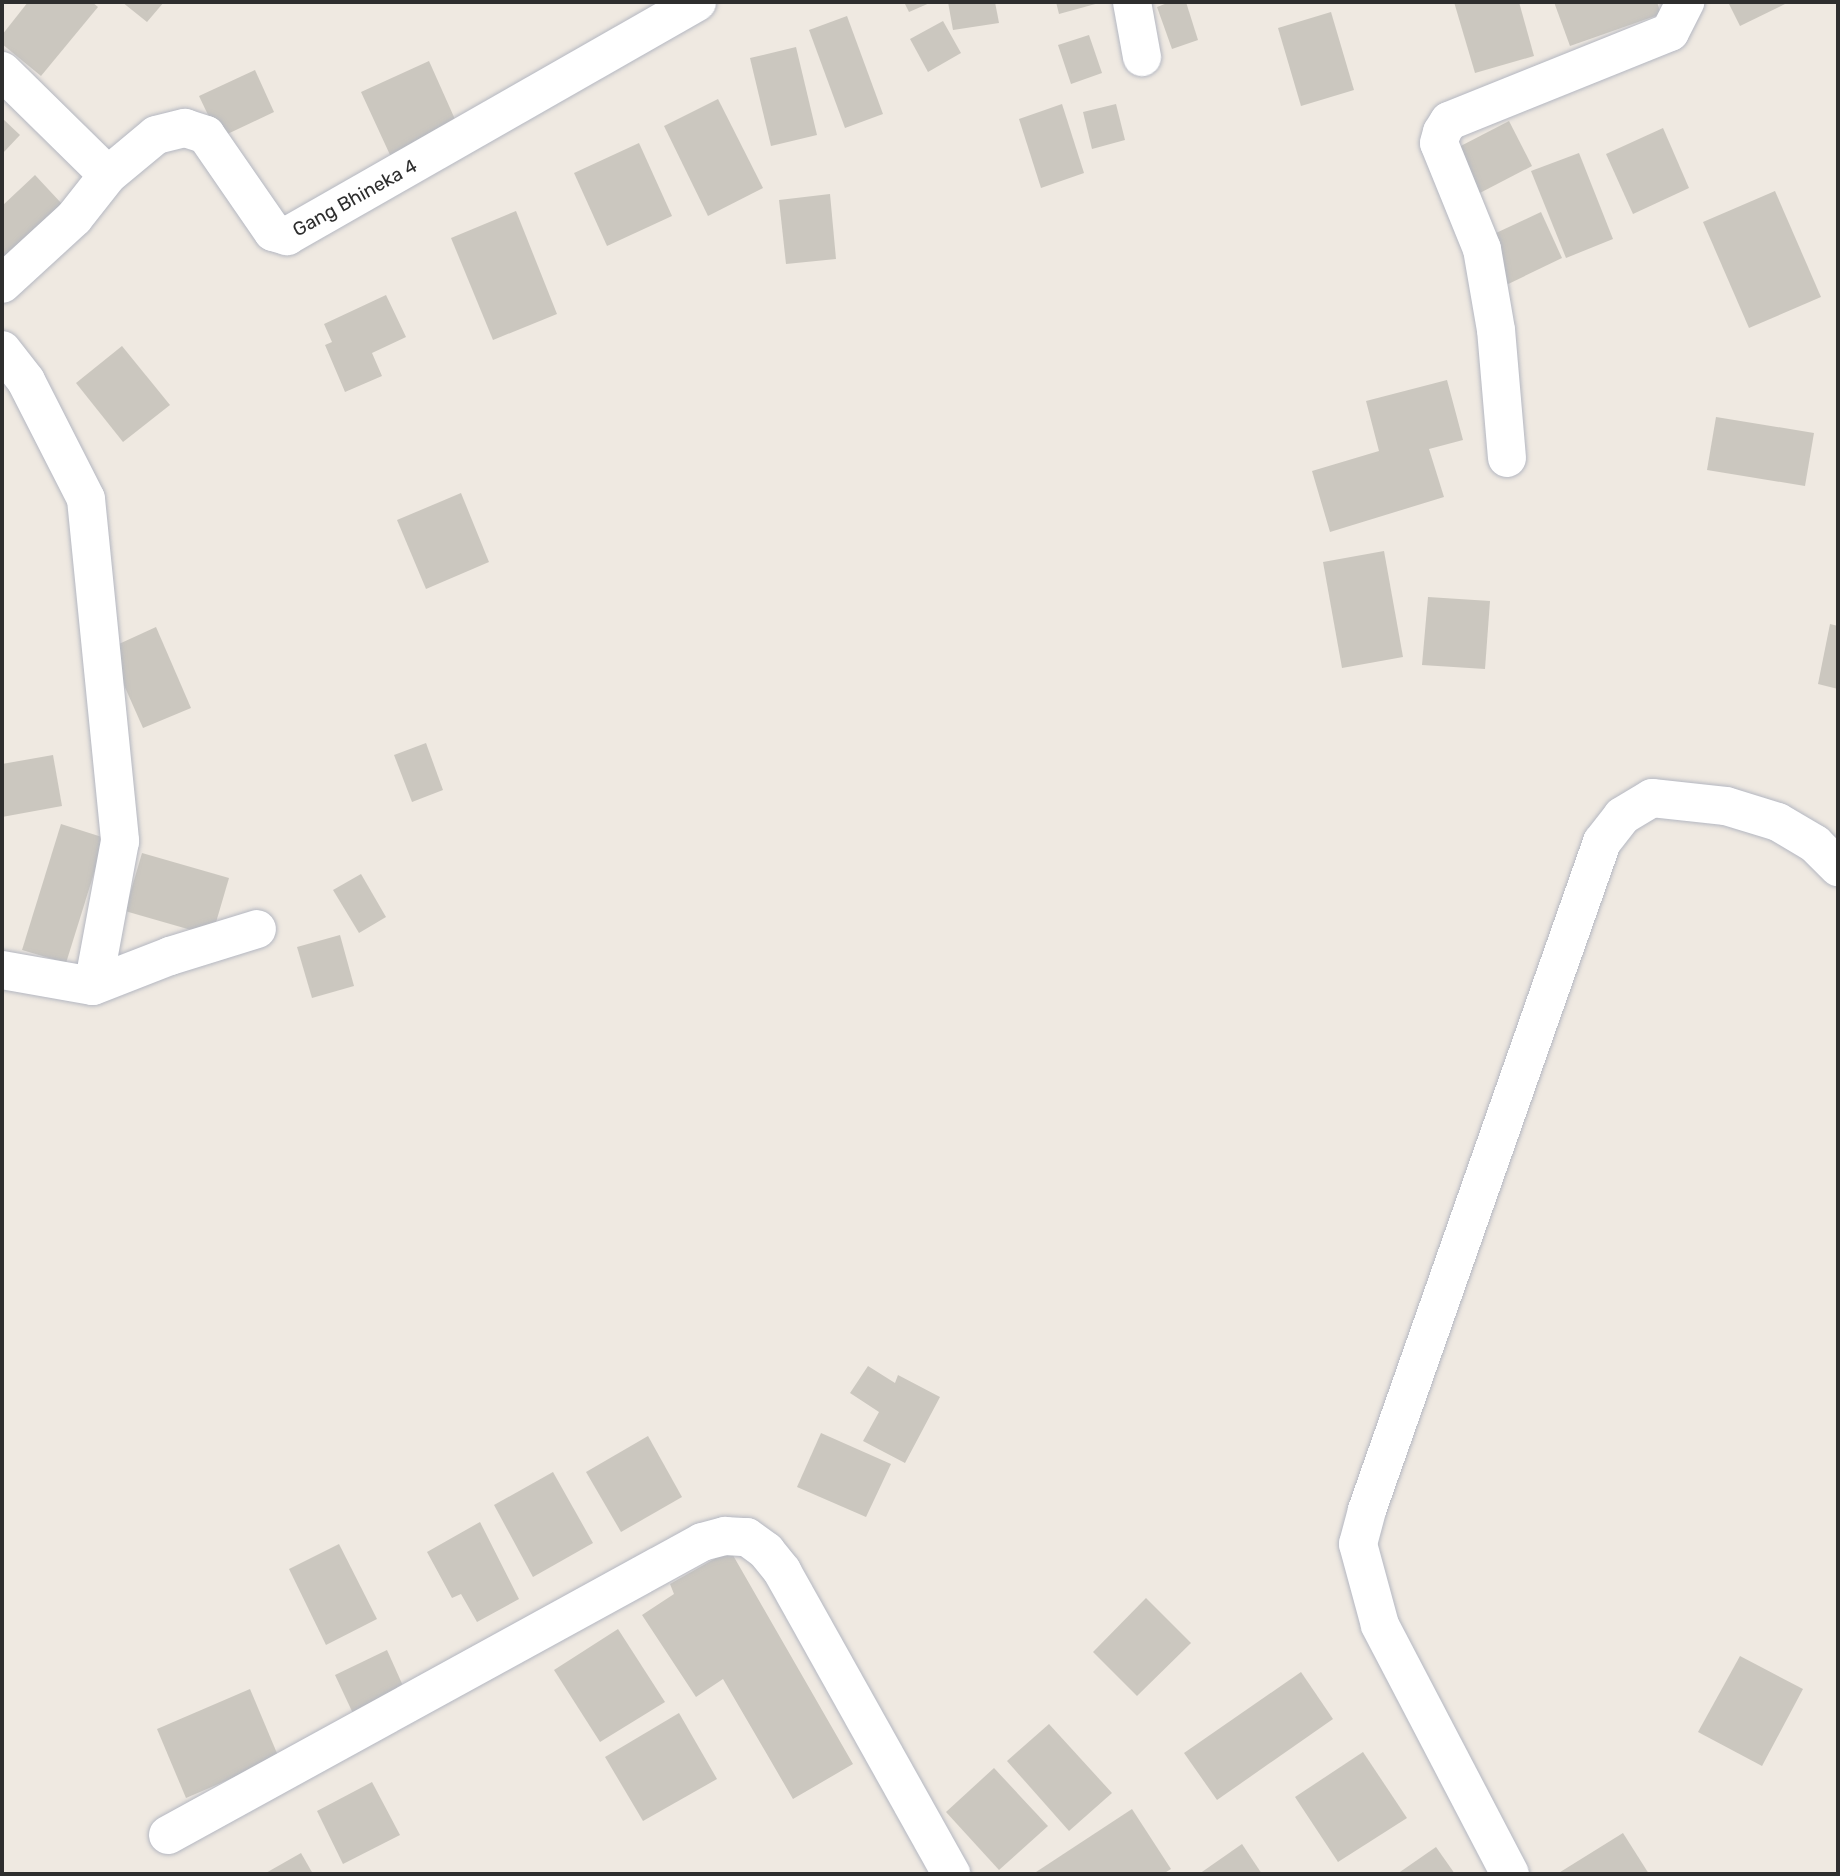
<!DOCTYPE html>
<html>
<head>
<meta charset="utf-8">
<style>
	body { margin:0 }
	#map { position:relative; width:1840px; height:1876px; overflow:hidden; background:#efe9e1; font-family:Rubik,sans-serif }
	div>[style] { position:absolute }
	.building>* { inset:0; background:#cbc7bf }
	.roads { filter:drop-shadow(0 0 2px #b4b7c1) drop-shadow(0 0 2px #b4b7c1) }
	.street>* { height:38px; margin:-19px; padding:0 19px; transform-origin:19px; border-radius:19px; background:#fff }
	span { translate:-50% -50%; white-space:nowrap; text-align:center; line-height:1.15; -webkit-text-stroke:5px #fff; paint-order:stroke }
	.street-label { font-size:19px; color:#2e2e2e }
	.frame { position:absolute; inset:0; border:4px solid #2e2e2e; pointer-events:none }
</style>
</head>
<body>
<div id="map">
	<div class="building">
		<i style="clip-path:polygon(28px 2px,92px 2px,98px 7px,41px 76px,2px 44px,2px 35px)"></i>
		<i style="clip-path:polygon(122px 2px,164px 2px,147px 22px)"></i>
		<i style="clip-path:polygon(904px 2px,932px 2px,909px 12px)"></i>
		<i style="clip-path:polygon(948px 2px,995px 2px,999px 23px,953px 30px)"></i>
		<i style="clip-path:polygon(1056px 2px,1099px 2px,1099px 3px,1059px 14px)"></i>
		<i style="clip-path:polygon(1170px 2px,1186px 2px,1198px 40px,1172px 49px,1157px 7px)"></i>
		<i style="clip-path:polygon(1454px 2px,1519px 2px,1534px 56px,1475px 73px)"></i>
		<i style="clip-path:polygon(1554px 2px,1657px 2px,1661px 14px,1570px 46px)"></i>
		<i style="clip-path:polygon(1728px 2px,1789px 2px,1740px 26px)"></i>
		<i style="clip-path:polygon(1331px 12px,1354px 90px,1301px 106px,1278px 28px)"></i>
		<i style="clip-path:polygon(847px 16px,883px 114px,845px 128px,809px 30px)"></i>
		<i style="clip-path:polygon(943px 21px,961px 53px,928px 72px,910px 39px)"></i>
		<i style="clip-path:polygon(1089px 35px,1102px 73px,1071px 84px,1058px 45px)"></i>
		<i style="clip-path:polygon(796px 47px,817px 135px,771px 146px,750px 58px)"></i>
		<i style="clip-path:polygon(429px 61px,458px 126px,391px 157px,361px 92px)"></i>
		<i style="clip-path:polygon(255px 70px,274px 112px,219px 138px,199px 96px)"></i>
		<i style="clip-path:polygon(718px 99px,763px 188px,708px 216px,664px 126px)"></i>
		<i style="clip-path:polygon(1062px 104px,1084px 173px,1041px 188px,1019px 119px)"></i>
		<i style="clip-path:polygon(1116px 104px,1125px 140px,1092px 149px,1083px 112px)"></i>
		<i style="clip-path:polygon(2px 118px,20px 135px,2px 154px)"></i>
		<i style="clip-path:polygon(1509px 121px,1532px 166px,1476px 195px,1453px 150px)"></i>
		<i style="clip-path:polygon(1663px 128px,1689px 188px,1633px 214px,1606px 154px)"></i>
		<i style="clip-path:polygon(639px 143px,672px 216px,607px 246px,574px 173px)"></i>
		<i style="clip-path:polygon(1579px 153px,1613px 239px,1566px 258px,1531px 171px)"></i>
		<i style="clip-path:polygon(35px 175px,62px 204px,2px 260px,2px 206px)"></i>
		<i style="clip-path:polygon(1775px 191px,1821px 297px,1749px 328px,1703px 222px)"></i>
		<i style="clip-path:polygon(830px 194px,836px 259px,786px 264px,779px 200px)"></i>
		<i style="clip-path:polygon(516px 211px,557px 314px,493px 340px,451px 238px)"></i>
		<i style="clip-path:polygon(1541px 212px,1562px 258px,1502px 287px,1481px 240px)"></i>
		<i style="clip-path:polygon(386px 295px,406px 337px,372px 353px,382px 376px,345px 392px,325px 345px,332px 342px,324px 324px)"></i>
		<i style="clip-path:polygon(122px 346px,170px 405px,123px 442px,76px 383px)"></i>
		<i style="clip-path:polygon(1447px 380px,1463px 440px,1429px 449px,1444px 497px,1330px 532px,1312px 471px,1379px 451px,1366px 401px)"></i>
		<i style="clip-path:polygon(1716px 417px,1814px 433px,1805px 486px,1707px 470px)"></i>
		<i style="clip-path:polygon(461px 493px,489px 562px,426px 589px,397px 520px)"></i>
		<i style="clip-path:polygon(1384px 551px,1403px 657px,1342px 668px,1323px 562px)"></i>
		<i style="clip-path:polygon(1428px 597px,1490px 601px,1485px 669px,1422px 665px)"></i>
		<i style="clip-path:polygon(1830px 624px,1838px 626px,1838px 689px,1818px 684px)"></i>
		<i style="clip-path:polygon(156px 627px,191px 708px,143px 728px,108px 649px)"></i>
		<i style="clip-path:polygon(426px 743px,443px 790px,412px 802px,394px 755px)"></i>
		<i style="clip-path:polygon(53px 755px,62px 806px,2px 817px,2px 764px)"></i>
		<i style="clip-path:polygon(61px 824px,105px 838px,66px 963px,22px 950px)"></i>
		<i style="clip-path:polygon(142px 853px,229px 878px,212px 936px,125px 911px)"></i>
		<i style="clip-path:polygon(361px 874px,386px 917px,359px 933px,333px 890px)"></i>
		<i style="clip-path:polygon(340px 935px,354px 986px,312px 998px,297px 947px)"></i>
		<i style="clip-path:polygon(868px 1366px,895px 1383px,898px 1375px,940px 1397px,905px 1463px,863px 1441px,879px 1412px,850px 1393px)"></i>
		<i style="clip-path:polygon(821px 1433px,891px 1464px,866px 1517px,797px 1487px)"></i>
		<i style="clip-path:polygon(648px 1436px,682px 1497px,621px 1532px,586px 1472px)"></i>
		<i style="clip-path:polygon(553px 1472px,593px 1543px,533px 1577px,494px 1505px)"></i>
		<i style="clip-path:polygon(480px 1522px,519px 1599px,477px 1622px,461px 1594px,452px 1598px,427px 1552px)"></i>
		<i style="clip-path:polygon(339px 1544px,377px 1619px,326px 1645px,289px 1569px)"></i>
		<i style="clip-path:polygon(730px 1550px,853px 1764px,793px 1799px,723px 1679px,696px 1697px,642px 1615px,674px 1594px,670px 1584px)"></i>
		<i style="clip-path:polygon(1146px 1598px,1191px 1643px,1137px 1696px,1093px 1652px)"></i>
		<i style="clip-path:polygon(618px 1629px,665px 1702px,600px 1742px,554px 1670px)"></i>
		<i style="clip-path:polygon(387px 1650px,408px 1697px,357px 1722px,335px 1675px)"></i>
		<i style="clip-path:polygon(1740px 1656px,1803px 1689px,1762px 1766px,1698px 1732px)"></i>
		<i style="clip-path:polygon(1301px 1672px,1333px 1719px,1217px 1800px,1184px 1753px)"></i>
		<i style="clip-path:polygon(250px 1689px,279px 1758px,186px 1798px,157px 1729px)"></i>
		<i style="clip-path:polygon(679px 1713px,717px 1779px,643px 1821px,605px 1757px)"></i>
		<i style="clip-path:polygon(1049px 1724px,1112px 1793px,1069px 1831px,1007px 1761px)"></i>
		<i style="clip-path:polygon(1363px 1752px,1407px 1818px,1338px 1862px,1295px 1797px)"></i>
		<i style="clip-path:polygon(994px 1768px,1048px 1826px,999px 1870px,946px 1812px)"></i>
		<i style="clip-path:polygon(372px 1782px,400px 1835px,343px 1864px,317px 1811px)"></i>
		<i style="clip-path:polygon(1132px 1809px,1171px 1869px,1163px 1874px,1033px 1874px)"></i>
		<i style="clip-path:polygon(1623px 1833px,1649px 1874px,1557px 1874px)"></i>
		<i style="clip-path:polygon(1242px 1844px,1262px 1874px,1199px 1874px)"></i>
		<i style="clip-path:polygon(1436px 1847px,1455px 1874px,1397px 1874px)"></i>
		<i style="clip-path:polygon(301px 1853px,313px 1874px,264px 1874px)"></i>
	</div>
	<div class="roads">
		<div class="street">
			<i style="left:1132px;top:2px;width:56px;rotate:79.7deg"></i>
			<i style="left:2px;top:71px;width:148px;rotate:44.5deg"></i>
			<i style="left:2px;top:284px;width:98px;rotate:-42.5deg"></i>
			<i style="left:74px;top:218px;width:55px;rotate:-51.7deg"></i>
			<i style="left:108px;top:175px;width:62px;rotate:-39.8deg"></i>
			<i style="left:156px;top:135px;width:30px;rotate:-14deg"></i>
			<i style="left:185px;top:128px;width:22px;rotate:18deg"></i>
			<i style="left:206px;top:135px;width:118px;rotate:55.4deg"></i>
			<i style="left:273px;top:232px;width:15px;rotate:16deg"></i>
			<i style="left:287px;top:236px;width:472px;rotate:-29.7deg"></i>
			<i style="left:2px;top:350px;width:39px;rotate:52deg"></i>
			<i style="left:26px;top:381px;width:132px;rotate:63deg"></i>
			<i style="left:86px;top:499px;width:344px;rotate:84.3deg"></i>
			<i style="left:120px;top:841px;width:147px;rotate:100.5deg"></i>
			<i style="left:1507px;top:458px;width:128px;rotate:-94.9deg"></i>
			<i style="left:1496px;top:330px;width:82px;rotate:-99.8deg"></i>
			<i style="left:1482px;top:249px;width:114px;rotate:-112.1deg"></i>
			<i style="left:1439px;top:143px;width:11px;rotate:-75deg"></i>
			<i style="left:1442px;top:132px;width:13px;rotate:-58deg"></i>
			<i style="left:1449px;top:121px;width:238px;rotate:-21.9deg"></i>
			<i style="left:1670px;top:32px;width:34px;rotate:-63deg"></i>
			<i style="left:2px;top:970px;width:92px;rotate:10deg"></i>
			<i style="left:93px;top:986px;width:83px;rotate:-21.3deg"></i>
			<i style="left:170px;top:956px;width:91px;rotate:-17.2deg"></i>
			<i style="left:168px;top:1835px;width:609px;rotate:-28.75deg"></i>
			<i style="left:702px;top:1542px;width:24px;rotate:-15deg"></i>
			<i style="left:725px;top:1536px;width:22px;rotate:3deg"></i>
			<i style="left:747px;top:1537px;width:24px;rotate:36deg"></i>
			<i style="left:766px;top:1551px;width:26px;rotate:51deg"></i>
			<i style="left:782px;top:1571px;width:347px;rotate:60.8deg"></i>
			<i style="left:1510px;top:1874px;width:281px;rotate:-117.6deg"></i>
			<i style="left:1380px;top:1625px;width:84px;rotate:-105.2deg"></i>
			<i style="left:1358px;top:1544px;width:35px;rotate:-75deg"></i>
			<i style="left:1367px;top:1510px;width:708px;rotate:-70.62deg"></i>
			<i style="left:1602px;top:842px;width:33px;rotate:-52deg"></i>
			<i style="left:1622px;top:816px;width:35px;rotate:-31deg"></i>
			<i style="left:1652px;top:798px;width:74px;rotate:6.2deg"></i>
			<i style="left:1726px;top:806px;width:54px;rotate:17.1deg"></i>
			<i style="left:1778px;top:822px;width:43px;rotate:30.7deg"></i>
			<i style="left:1815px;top:844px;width:33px;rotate:45deg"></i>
		</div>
	</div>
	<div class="street-label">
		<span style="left:355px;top:198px;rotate:-29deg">Gang Bhineka 4</span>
	</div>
	<div class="frame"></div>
</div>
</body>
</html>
